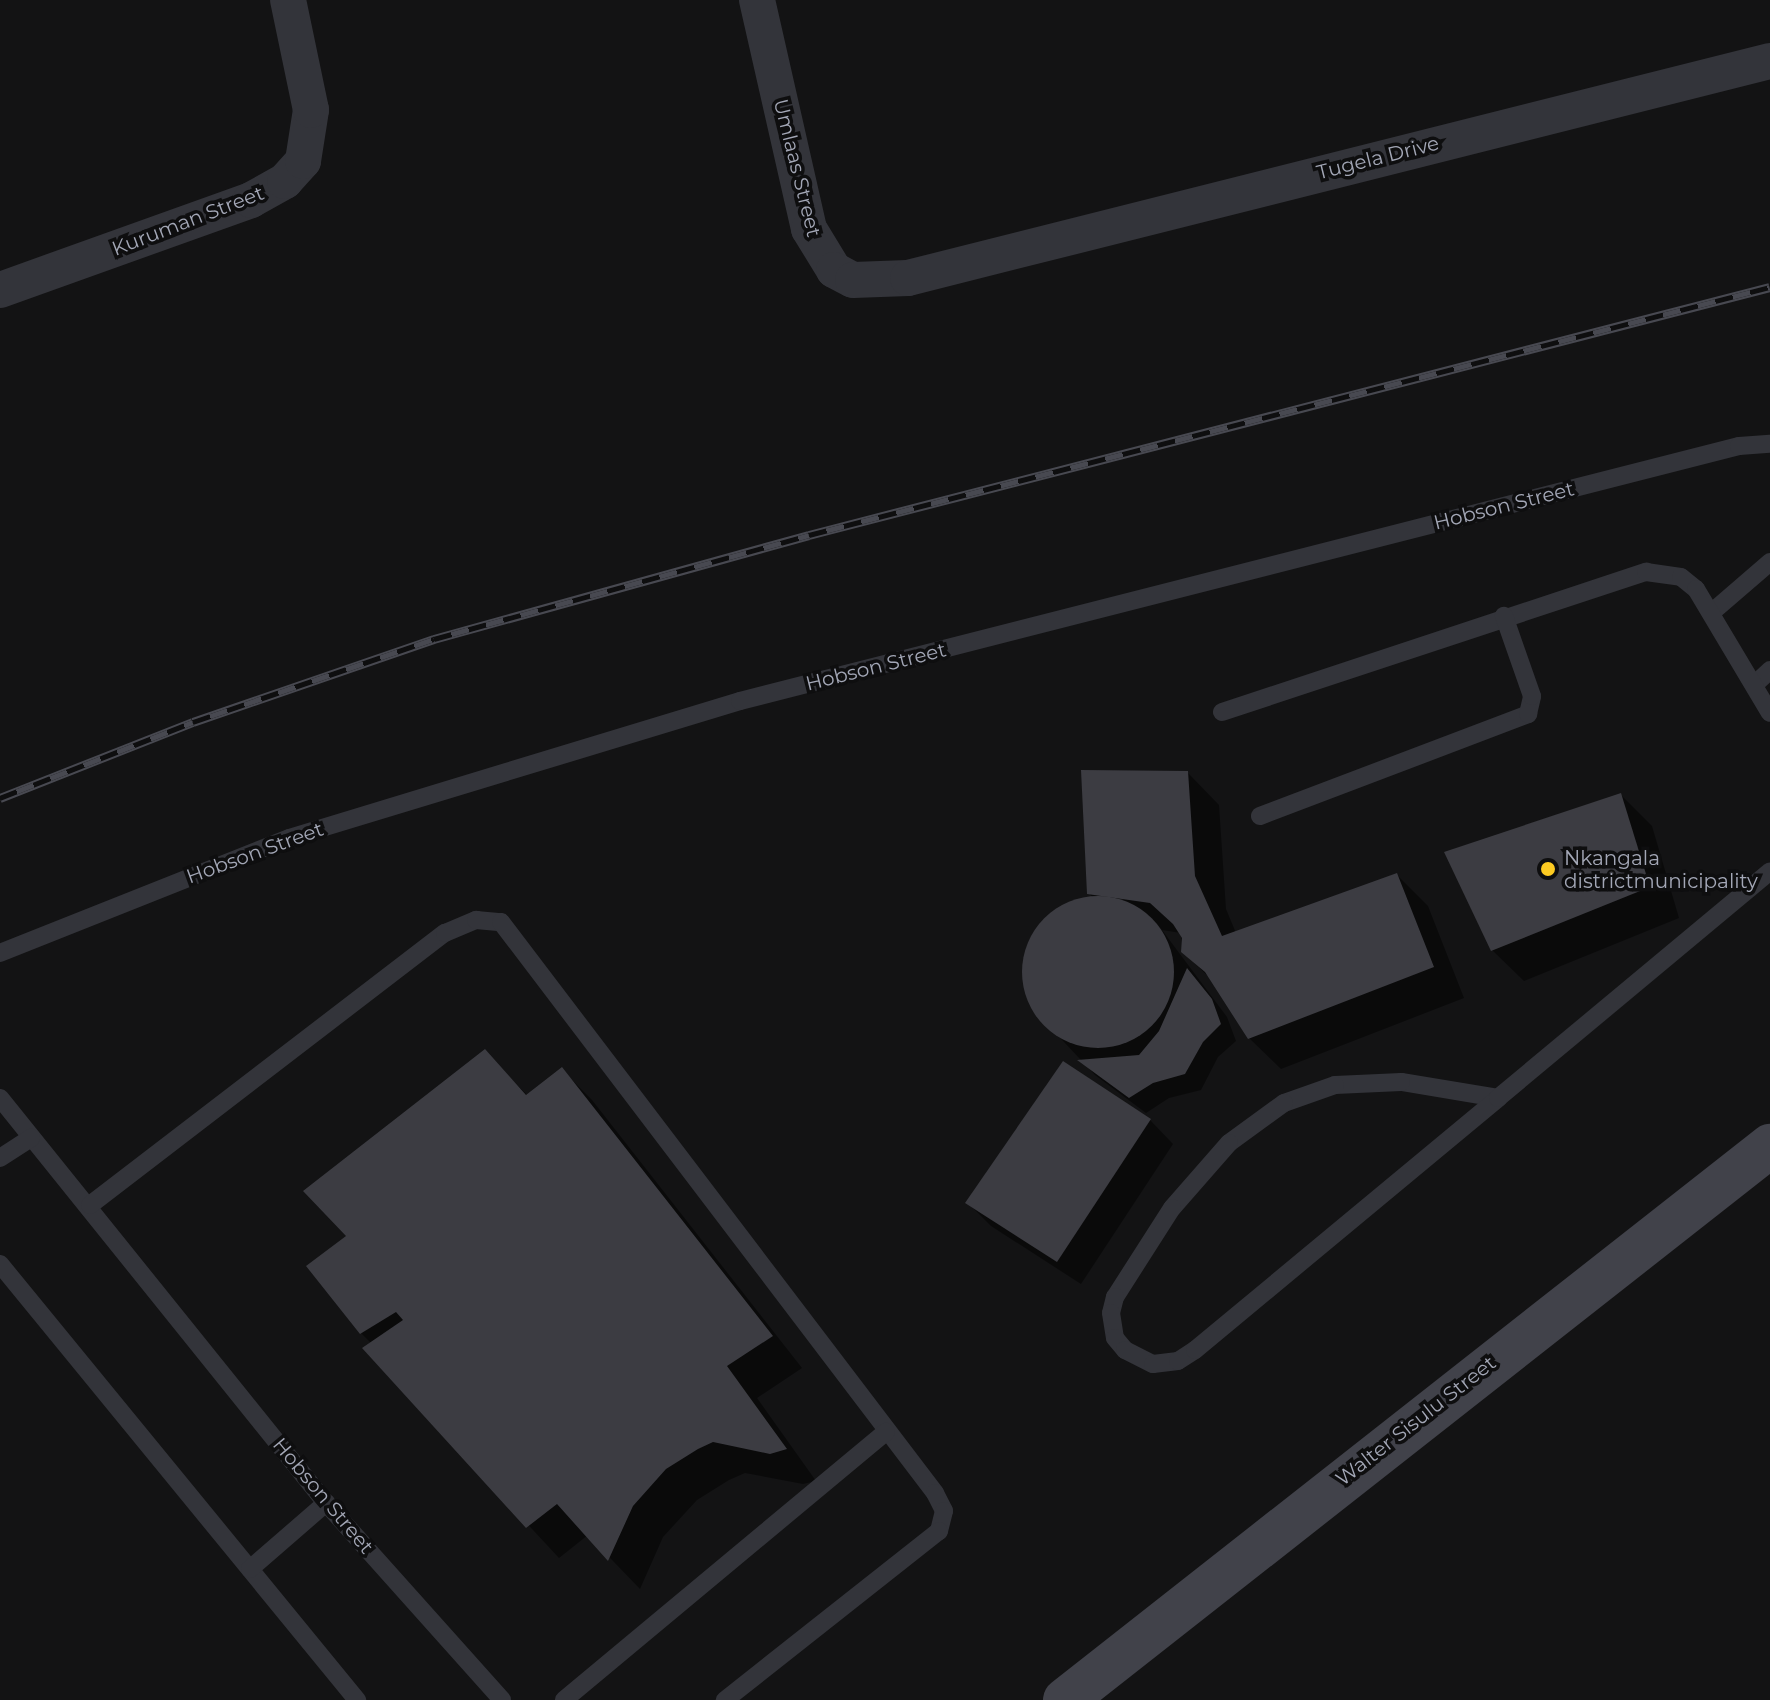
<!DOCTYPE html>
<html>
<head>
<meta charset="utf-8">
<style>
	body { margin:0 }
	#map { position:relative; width:1770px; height:1700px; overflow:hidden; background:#131314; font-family:Montserrat,sans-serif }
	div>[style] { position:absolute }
	.shadow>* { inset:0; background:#0007 }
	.building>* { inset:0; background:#3c3c42 }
	.round { border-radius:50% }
	.lane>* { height:18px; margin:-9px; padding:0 9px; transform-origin:9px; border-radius:9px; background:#33343a }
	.street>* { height:36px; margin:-18px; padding:0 18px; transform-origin:18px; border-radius:18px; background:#33343a }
	.secondary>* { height:44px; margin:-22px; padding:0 22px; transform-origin:22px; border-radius:22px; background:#41424a }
	.rail>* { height:9px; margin-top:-4.5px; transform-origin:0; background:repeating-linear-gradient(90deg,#0e0e0f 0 18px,#484951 0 36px); box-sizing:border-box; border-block:2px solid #484951 }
	.dots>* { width:22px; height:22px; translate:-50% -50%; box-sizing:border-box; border:4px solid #0e0e0f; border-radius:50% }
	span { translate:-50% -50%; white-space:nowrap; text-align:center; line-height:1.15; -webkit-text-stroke:7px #0e0e0f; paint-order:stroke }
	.street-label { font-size:20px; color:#a3a7b6 }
	.poi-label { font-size:20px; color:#a3a7b6 }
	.left { translate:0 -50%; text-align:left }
</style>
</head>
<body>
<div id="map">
	<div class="shadow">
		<i style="clip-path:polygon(1188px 773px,1219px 805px,1226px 909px,1236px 933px,1397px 875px,1428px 906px,1464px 998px,1281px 1069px,1249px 1038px,1212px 980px,1183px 952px,1181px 933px,1162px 930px,1227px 1017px,1236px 1041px,1218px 1057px,1201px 1090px,1169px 1098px,1146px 1113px,1095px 1075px,1034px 1010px,1024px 987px,1024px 963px,1045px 920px,1065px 906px,1094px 899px,1089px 893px)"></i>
		<i style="clip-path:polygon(1621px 795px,1652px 826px,1679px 918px,1524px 981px,1492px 950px)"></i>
		<i style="clip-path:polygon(485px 1052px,528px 1096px,561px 1069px,592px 1100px,802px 1368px,757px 1398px,816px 1481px,803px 1484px,745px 1473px,729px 1480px,697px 1500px,663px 1537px,640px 1589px,588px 1535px,559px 1558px,365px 1349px,372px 1344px,361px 1333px)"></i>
		<i style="clip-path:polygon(1150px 1120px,1173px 1144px,1081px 1284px,991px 1226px,967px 1202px)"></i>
	</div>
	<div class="building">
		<i style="clip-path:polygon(1081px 770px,1188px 771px,1195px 876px,1222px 936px,1397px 873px,1434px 967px,1248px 1039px,1205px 972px,1181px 952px,1182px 938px,1173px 924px,1150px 903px,1087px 894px)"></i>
		<i style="clip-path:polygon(1621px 793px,1650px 887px,1491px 951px,1444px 852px)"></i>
		<i class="round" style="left:1022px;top:896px;width:152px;height:152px"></i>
		<i style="clip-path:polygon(1187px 968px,1212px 999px,1221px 1024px,1203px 1042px,1185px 1074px,1153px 1083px,1129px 1098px,1077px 1060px,1139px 1055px,1159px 1031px)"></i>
		<i style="clip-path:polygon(485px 1049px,526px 1095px,562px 1067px,773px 1336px,727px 1366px,787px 1449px,770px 1454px,713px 1442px,698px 1449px,666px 1469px,633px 1506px,608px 1561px,557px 1504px,526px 1528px,362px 1348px,403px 1320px,396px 1312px,360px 1334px,306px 1266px,346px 1236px,303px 1191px)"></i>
		<i style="clip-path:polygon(1063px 1061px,1151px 1119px,1057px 1262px,965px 1203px)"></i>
	</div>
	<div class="lane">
		<i style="left:1711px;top:613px;width:78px;rotate:-40.8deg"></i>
		<i style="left:1754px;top:685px;width:22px;rotate:-43deg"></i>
		<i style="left:1222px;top:712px;width:447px;rotate:-18.3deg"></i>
		<i style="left:1646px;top:572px;width:35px;rotate:8deg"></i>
		<i style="left:1681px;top:577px;width:19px;rotate:39deg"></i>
		<i style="left:1696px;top:589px;width:144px;rotate:59.2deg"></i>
		<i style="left:1260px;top:816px;width:287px;rotate:-20.8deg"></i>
		<i style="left:1528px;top:714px;width:18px;rotate:-77deg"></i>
		<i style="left:1532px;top:696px;width:85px;rotate:-109.3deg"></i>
		<i style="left:0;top:953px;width:311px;rotate:-21.7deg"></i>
		<i style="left:289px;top:838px;width:471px;rotate:-16.9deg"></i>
		<i style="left:740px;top:701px;width:1031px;rotate:-14.32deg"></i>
		<i style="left:1739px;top:446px;width:31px;rotate:-4deg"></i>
		<i style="left:0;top:1098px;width:520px;rotate:51.17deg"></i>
		<i style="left:326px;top:1503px;width:264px;rotate:48.2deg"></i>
		<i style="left:1498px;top:1098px;width:98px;rotate:-170.6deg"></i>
		<i style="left:1401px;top:1082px;width:66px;rotate:177.4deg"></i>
		<i style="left:1335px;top:1085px;width:54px;rotate:160.6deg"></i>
		<i style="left:1284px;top:1103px;width:68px;rotate:144deg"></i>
		<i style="left:1229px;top:1143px;width:86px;rotate:131.2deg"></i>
		<i style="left:1172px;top:1208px;width:106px;rotate:122.6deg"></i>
		<i style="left:1115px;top:1297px;width:16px;rotate:104deg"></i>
		<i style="left:1111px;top:1313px;width:25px;rotate:81deg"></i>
		<i style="left:1115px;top:1338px;width:16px;rotate:50deg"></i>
		<i style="left:1125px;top:1350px;width:31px;rotate:27deg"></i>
		<i style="left:1153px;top:1364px;width:25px;rotate:-7deg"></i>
		<i style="left:1178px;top:1361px;width:20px;rotate:-33deg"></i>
		<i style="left:1195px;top:1350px;width:394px;rotate:-39.7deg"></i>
		<i style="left:1498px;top:1098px;width:354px;rotate:-39.8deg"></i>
		<i style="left:0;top:1158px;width:37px;rotate:-33deg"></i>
		<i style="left:90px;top:1205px;width:447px;rotate:-37.5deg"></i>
		<i style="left:445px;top:933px;width:34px;rotate:-23deg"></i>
		<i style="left:476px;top:920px;width:25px;rotate:5deg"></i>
		<i style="left:501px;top:922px;width:717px;rotate:52.76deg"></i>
		<i style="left:935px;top:1493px;width:20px;rotate:63deg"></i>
		<i style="left:944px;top:1511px;width:21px;rotate:104deg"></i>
		<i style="left:939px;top:1531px;width:273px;rotate:141.7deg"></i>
		<i style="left:0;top:1264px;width:564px;rotate:50.69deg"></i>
		<i style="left:250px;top:1569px;width:101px;rotate:-41deg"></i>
		<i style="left:564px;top:1700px;width:419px;rotate:-39.8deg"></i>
	</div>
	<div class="street">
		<i style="left:757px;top:0;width:235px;rotate:77.2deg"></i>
		<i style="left:809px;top:229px;width:48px;rotate:58.6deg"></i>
		<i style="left:834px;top:270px;width:21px;rotate:28deg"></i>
		<i style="left:853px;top:280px;width:55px;rotate:-2.1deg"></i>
		<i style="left:908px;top:278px;width:889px;rotate:-14.13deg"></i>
		<i style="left:0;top:290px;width:267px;rotate:-19.7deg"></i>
		<i style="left:251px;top:200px;width:39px;rotate:-29deg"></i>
		<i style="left:285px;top:181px;width:27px;rotate:-48deg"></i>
		<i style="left:303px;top:161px;width:52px;rotate:-81.1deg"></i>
		<i style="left:311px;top:110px;width:112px;rotate:-101.8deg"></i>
	</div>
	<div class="secondary">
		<i style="left:1065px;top:1700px;width:897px;rotate:-38.16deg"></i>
	</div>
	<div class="rail">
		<i style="left:0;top:798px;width:207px;rotate:-21.5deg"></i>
		<i style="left:193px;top:722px;width:255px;rotate:-19deg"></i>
		<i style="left:434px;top:639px;width:389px;rotate:-15.5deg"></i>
		<i style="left:809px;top:535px;width:992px;rotate:-14.47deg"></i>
	</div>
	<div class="dots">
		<i style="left:1548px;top:869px;background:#fdcb22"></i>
	</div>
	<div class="street-label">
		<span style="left:1378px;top:158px;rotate:-14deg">Tugela Drive</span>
		<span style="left:797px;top:168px;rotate:76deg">Umlaas Street</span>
		<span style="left:188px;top:221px;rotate:-21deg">Kuruman Street</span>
		<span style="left:1504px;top:506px;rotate:-14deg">Hobson Street</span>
		<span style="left:876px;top:667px;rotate:-14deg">Hobson Street</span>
		<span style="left:255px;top:853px;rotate:-20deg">Hobson Street</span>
		<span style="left:1416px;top:1421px;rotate:-38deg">Walter Sisulu Street</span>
		<span style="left:323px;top:1496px;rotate:50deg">Hobson Street</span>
	</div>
	<div class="poi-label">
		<span class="left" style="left:1564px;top:870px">Nkangala<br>districtmunicipality</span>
	</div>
</div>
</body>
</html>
